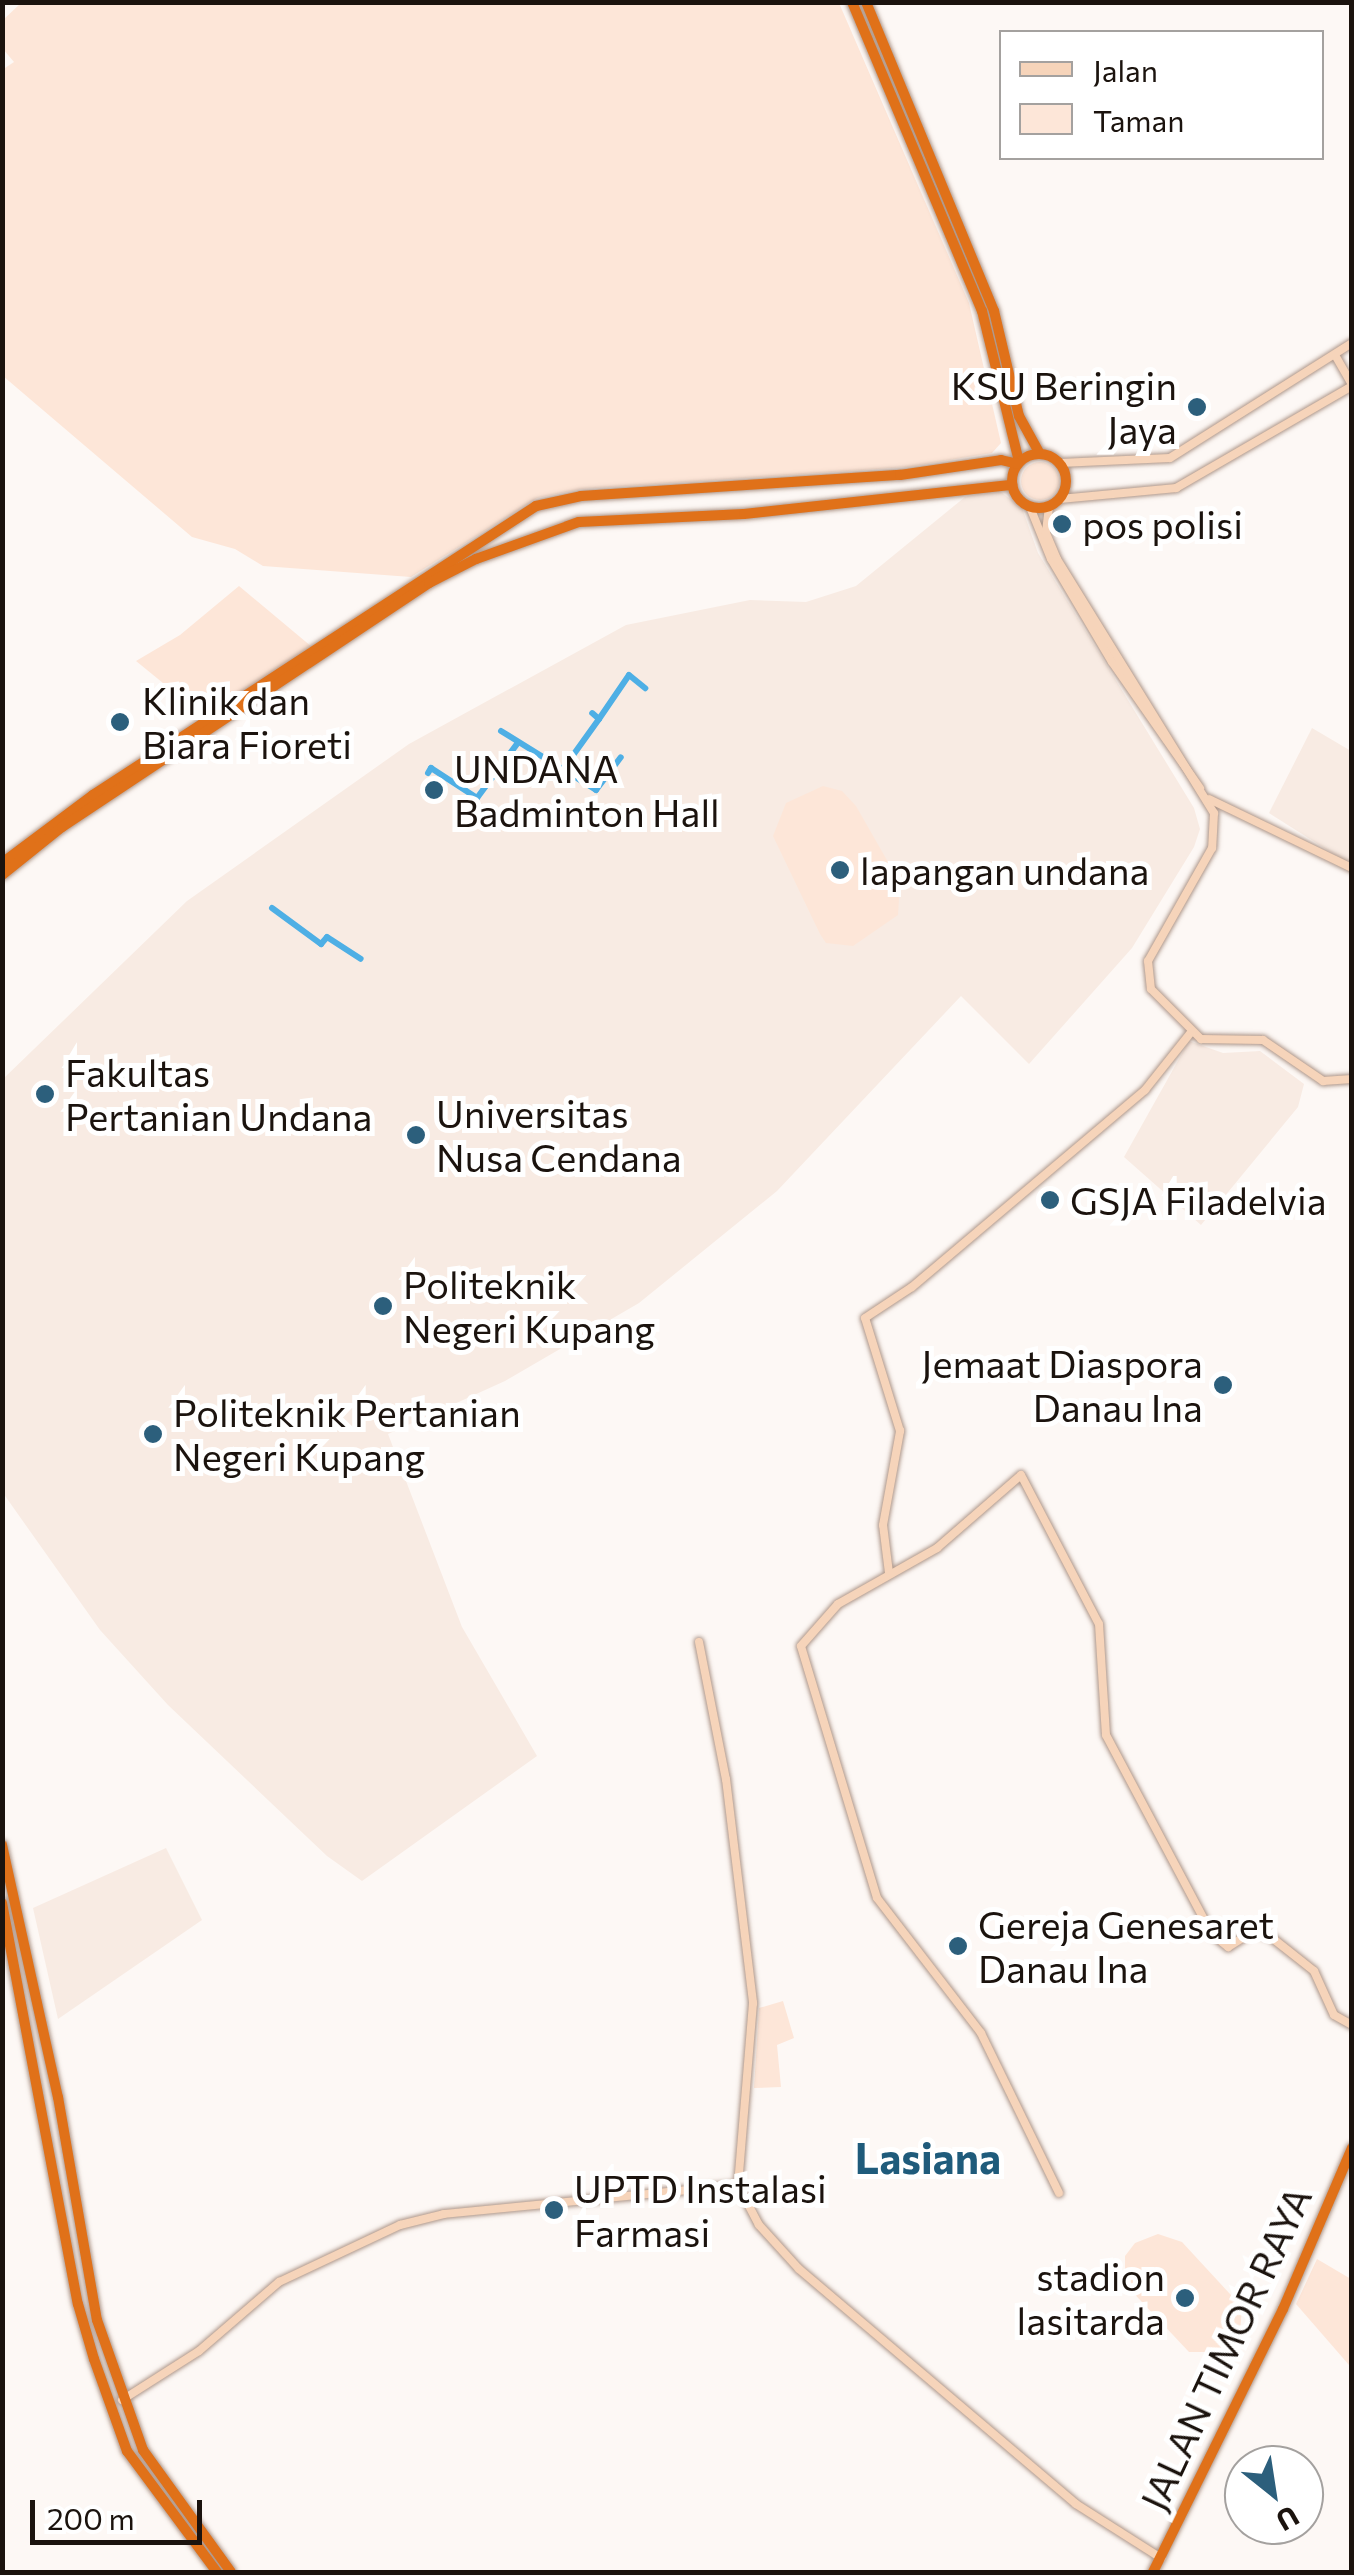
<!DOCTYPE html>
<html>
<head>
<meta charset="utf-8">
<style>
	body { margin:0 }
	#map { position:relative; width:1354px; height:2575px; overflow:hidden; background:#fdf8f5; font-family:Commissioner,sans-serif }
	div>[style] { position:absolute }
	.built>* { inset:0; background:#f8ebe3 }
	.green>* { inset:0; background:#fde6d8 }
	.round { border-radius:50% }
	.canal>* { height:6px; margin:-3px; padding:0 3px; transform-origin:3px; border-radius:3px; background:#4eafe5 }
	.roads { filter:drop-shadow(0 0 2px #af988b) drop-shadow(0 0 2px #af988b) }
	.secondary>* { height:8px; margin:-4px; padding:0 4px; transform-origin:4px; border-radius:4px; background:#f6d4ba }
	.highway>* { height:10px; margin:-5px; padding:0 5px; transform-origin:5px; border-radius:5px; background:#e07119 }
	.highway>.ring { margin:-5px; padding:0; box-sizing:content-box; background:none; border:10px solid #e07119; border-radius:50% }
	.dots>* { width:28px; height:28px; translate:-50% -50%; box-sizing:border-box; border:5px solid #fff; border-radius:50% }
	span { translate:-50% -50%; white-space:nowrap; text-align:center; line-height:1.15; -webkit-text-stroke:10px #fff; paint-order:stroke }
	.poi-label { font-size:38px; color:#1b130e }
	.right { translate:-100% -50%; text-align:right }
	.left { translate:0 -50%; text-align:left }
	.street-label { font-size:38px; color:#1b130e }
	.quarter-label { font-size:42px; color:#1f5b7b; font-weight:700 }
	.frame { position:absolute; inset:0; border:5px solid #1b130e; pointer-events:none }
	.legend { position:absolute; left:999px; top:30px; width:325px; height:130px; box-sizing:border-box; background:#fff; border:2px solid #a4a19f; margin:0; padding:12px 18px; list-style:none; font-size:30px; color:#1b130e }
	.legend li { display:flex; align-items:center; gap:20px; height:50px }
	.legend b { width:50px; border:2px solid #a4a19f }
	.north { position:absolute; left:1224px; top:2445px; width:100px; height:100px; box-sizing:border-box; background:#fff; border:2px solid #a4a19f; border-radius:50%; rotate:150deg; font-size:28px; font-weight:700; line-height:40px; text-align:center; color:#1b130e }
	.north::after { content:''; display:block; margin:auto; width:35px; height:45px; background:#2c5f7c; clip-path:polygon(50% 0,100% 100%,50% 72%,0 100%) }
	.scale { position:absolute; left:30px; top:2500px; width:172px; height:45px; box-sizing:border-box; border:5px solid #1b130e; border-top:0; padding-left:12px; font-size:30px; line-height:35px; white-space:nowrap; color:#1b130e; -webkit-text-stroke:8px #fff; paint-order:stroke }
</style>
</head>
<body>
<div id="map">
	<div class="built">
		<i style="clip-path:polygon(997px 489px,1022px 508px,1038px 553px,1194px 808px,1200px 829px,1194px 847px,1132px 948px,1029px 1064px,961px 996px,777px 1191px,639px 1303px,505px 1381px,388px 1434px,462px 1627px,537px 1756px,362px 1881px,327px 1856px,168px 1705px,100px 1630px,3px 1493px,2px 1080px,187px 901px,409px 744px,626px 625px,750px 600px,806px 602px,856px 586px,965px 497px)"></i>
		<i style="clip-path:polygon(1312px 728px,1351px 751px,1351px 865px,1269px 813px)"></i>
		<i style="clip-path:polygon(1189px 1041px,1223px 1053px,1260px 1051px,1304px 1084px,1298px 1107px,1201px 1225px,1124px 1157px)"></i>
		<i style="clip-path:polygon(166px 1848px,202px 1920px,58px 2019px,33px 1908px)"></i>
	</div>
	<div class="green">
		<i style="clip-path:polygon(21px 3px,839px 3px,969px 303px,1001px 443px,992px 453px,908px 467px,581px 489px,537px 498px,411px 577px,263px 566px,235px 549px,192px 537px,3px 376px,2px 70px,14px 62px,3px 49px,3px 20px)"></i>
		<i class="round" style="left:1021px;top:462px;width:38px;height:38px"></i>
		<i style="clip-path:polygon(239px 586px,312px 647px,222px 705px,208px 692px,190px 705px,136px 661px,180px 635px)"></i>
		<i style="clip-path:polygon(823px 786px,842px 791px,856px 806px,900px 883px,898px 915px,853px 946px,826px 943px,820px 934px,773px 836px,786px 803px)"></i>
		<i style="clip-path:polygon(783px 2001px,794px 2038px,777px 2045px,781px 2087px,754px 2088px,759px 2008px)"></i>
		<i style="clip-path:polygon(1158px 2234px,1182px 2242px,1242px 2307px,1240px 2333px,1221px 2352px,1189px 2352px,1125px 2284px,1125px 2256px,1135px 2243px)"></i>
		<i style="clip-path:polygon(1317px 2259px,1351px 2279px,1349px 2365px,1296px 2304px)"></i>
	</div>
	<div class="canal">
		<i style="left:599px;top:719px;width:53px;rotate:-55.7deg"></i>
		<i style="left:629px;top:675px;width:21px;rotate:39deg"></i>
		<i style="left:501px;top:731px;width:112px;rotate:31.8deg"></i>
		<i style="left:596px;top:790px;width:41px;rotate:-52.9deg"></i>
		<i style="left:561px;top:772px;width:65px;rotate:-54.4deg"></i>
		<i style="left:599px;top:719px;width:9px;rotate:-139deg"></i>
		<i style="left:428px;top:773px;width:6px;rotate:-59deg"></i>
		<i style="left:431px;top:768px;width:55px;rotate:33.1deg"></i>
		<i style="left:477px;top:798px;width:67px;rotate:-53.5deg"></i>
		<i style="left:272px;top:908px;width:61px;rotate:36.3deg"></i>
		<i style="left:321px;top:944px;width:9px;rotate:-49deg"></i>
		<i style="left:327px;top:937px;width:40px;rotate:32.9deg"></i>
	</div>
	<div class="roads">
		<div class="secondary">
			<i style="left:1335px;top:355px;width:34px;rotate:60deg"></i>
			<i style="left:1060px;top:463px;width:110px;rotate:-2.6deg"></i>
			<i style="left:1170px;top:458px;width:215px;rotate:-32.3deg"></i>
			<i style="left:1060px;top:499px;width:117px;rotate:-5.4deg"></i>
			<i style="left:1176px;top:488px;width:203px;rotate:-30.1deg"></i>
			<i style="left:1030px;top:507px;width:56px;rotate:68deg"></i>
			<i style="left:1051px;top:559px;width:120px;rotate:59.4deg"></i>
			<i style="left:1112px;top:662px;width:154px;rotate:55.1deg"></i>
			<i style="left:1049px;top:507px;width:26px;rotate:97deg"></i>
			<i style="left:1046px;top:533px;width:28px;rotate:67deg"></i>
			<i style="left:1057px;top:559px;width:299px;rotate:58.3deg"></i>
			<i style="left:1214px;top:813px;width:35px;rotate:93deg"></i>
			<i style="left:1212px;top:848px;width:130px;rotate:119.5deg"></i>
			<i style="left:1148px;top:961px;width:28px;rotate:84deg"></i>
			<i style="left:1151px;top:989px;width:71px;rotate:45deg"></i>
			<i style="left:1201px;top:1039px;width:62px;rotate:0.9deg"></i>
			<i style="left:1263px;top:1040px;width:73px;rotate:34.3deg"></i>
			<i style="left:1323px;top:1081px;width:29px;rotate:-4deg"></i>
			<i style="left:1209px;top:799px;width:159px;rotate:25.8deg"></i>
			<i style="left:889px;top:1573px;width:48px;rotate:-97.1deg"></i>
			<i style="left:883px;top:1525px;width:96px;rotate:-79.7deg"></i>
			<i style="left:900px;top:1431px;width:118px;rotate:-107.2deg"></i>
			<i style="left:865px;top:1318px;width:56px;rotate:-33.4deg"></i>
			<i style="left:912px;top:1287px;width:305px;rotate:-40.2deg"></i>
			<i style="left:1145px;top:1090px;width:75px;rotate:-51.5deg"></i>
			<i style="left:699px;top:1642px;width:140px;rotate:78.9deg"></i>
			<i style="left:726px;top:1779px;width:226px;rotate:83.1deg"></i>
			<i style="left:753px;top:2003px;width:183px;rotate:94.7deg"></i>
			<i style="left:738px;top:2185px;width:45px;rotate:62.3deg"></i>
			<i style="left:759px;top:2225px;width:59px;rotate:47.7deg"></i>
			<i style="left:799px;top:2269px;width:363px;rotate:40.3deg"></i>
			<i style="left:1076px;top:2504px;width:101px;rotate:32.4deg"></i>
			<i style="left:1059px;top:2193px;width:178px;rotate:-116deg"></i>
			<i style="left:981px;top:2033px;width:170px;rotate:-127.6deg"></i>
			<i style="left:877px;top:1898px;width:263px;rotate:-106.8deg"></i>
			<i style="left:801px;top:1646px;width:56px;rotate:-48.6deg"></i>
			<i style="left:838px;top:1604px;width:114px;rotate:-29.5deg"></i>
			<i style="left:937px;top:1548px;width:111px;rotate:-41deg"></i>
			<i style="left:1021px;top:1475px;width:168px;rotate:62.4deg"></i>
			<i style="left:1099px;top:1624px;width:111px;rotate:86.4deg"></i>
			<i style="left:1106px;top:1735px;width:225px;rotate:62deg"></i>
			<i style="left:1212px;top:1934px;width:21px;rotate:39deg"></i>
			<i style="left:1228px;top:1947px;width:31px;rotate:-32deg"></i>
			<i style="left:1254px;top:1931px;width:18px;rotate:19deg"></i>
			<i style="left:1271px;top:1937px;width:55px;rotate:38.3deg"></i>
			<i style="left:1314px;top:1971px;width:48px;rotate:65.6deg"></i>
			<i style="left:1334px;top:2015px;width:21px;rotate:29deg"></i>
			<i style="left:122px;top:2400px;width:91px;rotate:-32.5deg"></i>
			<i style="left:199px;top:2351px;width:106px;rotate:-40.8deg"></i>
			<i style="left:279px;top:2282px;width:134px;rotate:-25.2deg"></i>
			<i style="left:400px;top:2225px;width:45px;rotate:-14deg"></i>
			<i style="left:444px;top:2214px;width:295px;rotate:-5.6deg"></i>
		</div>
		<div class="highway">
			<i style="left:852px;top:2px;width:335px;rotate:67.2deg"></i>
			<i style="left:982px;top:311px;width:155px;rotate:76.2deg"></i>
			<i style="left:866px;top:2px;width:334px;rotate:67.5deg"></i>
			<i style="left:994px;top:311px;width:108px;rotate:76.6deg"></i>
			<i style="left:1019px;top:416px;width:43px;rotate:61.1deg"></i>
			<i class="ring" style="left:1012px;top:454px;width:44px;height:44px"></i>
			<i style="left:2px;top:863px;width:114px;rotate:-36.8deg"></i>
			<i style="left:93px;top:795px;width:529px;rotate:-33.12deg"></i>
			<i style="left:536px;top:506px;width:46px;rotate:-12.5deg"></i>
			<i style="left:581px;top:496px;width:320px;rotate:-3.8deg"></i>
			<i style="left:900px;top:475px;width:102px;rotate:-8.4deg"></i>
			<i style="left:1001px;top:460px;width:17px;rotate:13deg"></i>
			<i style="left:2px;top:875px;width:77px;rotate:-38.7deg"></i>
			<i style="left:62px;top:827px;width:441px;rotate:-33.6deg"></i>
			<i style="left:429px;top:583px;width:53px;rotate:-27.1deg"></i>
			<i style="left:476px;top:559px;width:109px;rotate:-19.8deg"></i>
			<i style="left:579px;top:522px;width:165px;rotate:-2.8deg"></i>
			<i style="left:744px;top:514px;width:270px;rotate:-6.2deg"></i>
			<i style="left:2px;top:1845px;width:258px;rotate:77.5deg"></i>
			<i style="left:58px;top:2097px;width:226px;rotate:80.1deg"></i>
			<i style="left:97px;top:2320px;width:138px;rotate:70.5deg"></i>
			<i style="left:143px;top:2450px;width:150px;rotate:54.2deg"></i>
			<i style="left:2px;top:1903px;width:408px;rotate:79.3deg"></i>
			<i style="left:78px;top:2304px;width:57px;rotate:73.8deg"></i>
			<i style="left:94px;top:2359px;width:98px;rotate:70.3deg"></i>
			<i style="left:127px;top:2451px;width:151px;rotate:53.4deg"></i>
			<i style="left:1153px;top:2572px;width:293px;rotate:-63.7deg"></i>
			<i style="left:1283px;top:2309px;width:175px;rotate:-66.8deg"></i>
		</div>
	</div>
	<div class="dots">
		<i style="left:1197px;top:407px;background:#2c5f7c"></i>
		<i style="left:1062px;top:524px;background:#2c5f7c"></i>
		<i style="left:120px;top:722px;background:#2c5f7c"></i>
		<i style="left:434px;top:790px;background:#2c5f7c"></i>
		<i style="left:840px;top:870px;background:#2c5f7c"></i>
		<i style="left:45px;top:1094px;background:#2c5f7c"></i>
		<i style="left:416px;top:1135px;background:#2c5f7c"></i>
		<i style="left:1050px;top:1200px;background:#2c5f7c"></i>
		<i style="left:383px;top:1306px;background:#2c5f7c"></i>
		<i style="left:1223px;top:1385px;background:#2c5f7c"></i>
		<i style="left:153px;top:1434px;background:#2c5f7c"></i>
		<i style="left:958px;top:1946px;background:#2c5f7c"></i>
		<i style="left:554px;top:2210px;background:#2c5f7c"></i>
		<i style="left:1185px;top:2298px;background:#2c5f7c"></i>
	</div>
	<div class="poi-label">
		<span class="right" style="left:1177px;top:407px">KSU Beringin<br>Jaya</span>
		<span class="left" style="left:1082px;top:524px">pos polisi</span>
		<span class="left" style="left:142px;top:722px">Klinik dan<br>Biara Fioreti</span>
		<span class="left" style="left:454px;top:790px">UNDANA<br>Badminton Hall</span>
		<span class="left" style="left:860px;top:870px">lapangan undana</span>
		<span class="left" style="left:65px;top:1094px">Fakultas<br>Pertanian Undana</span>
		<span class="left" style="left:436px;top:1135px">Universitas<br>Nusa Cendana</span>
		<span class="left" style="left:1070px;top:1200px">GSJA Filadelvia</span>
		<span class="left" style="left:403px;top:1306px">Politeknik<br>Negeri Kupang</span>
		<span class="right" style="left:1203px;top:1385px">Jemaat Diaspora<br>Danau Ina</span>
		<span class="left" style="left:173px;top:1434px">Politeknik Pertanian<br>Negeri Kupang</span>
		<span class="left" style="left:978px;top:1946px">Gereja Genesaret<br>Danau Ina</span>
		<span class="left" style="left:574px;top:2210px">UPTD Instalasi<br>Farmasi</span>
		<span class="right" style="left:1165px;top:2298px">stadion<br>lasitarda</span>
	</div>
	<div class="street-label">
		<span style="left:1225px;top:2348px;rotate:-65deg">JALAN TIMOR RAYA</span>
	</div>
	<div class="quarter-label">
		<span style="left:928px;top:2157px">Lasiana</span>
	</div>
	<div class="frame"></div>
	<ul class="legend">
	<li><b style="height:12px;background:#f6d4ba"></b>Jalan</li>
	<li><b style="height:28px;background:#fde6d8"></b>Taman</li>
	</ul>
	<div class="north">U</div>
	<div class="scale">200 m</div>
</div>
</body>
</html>
